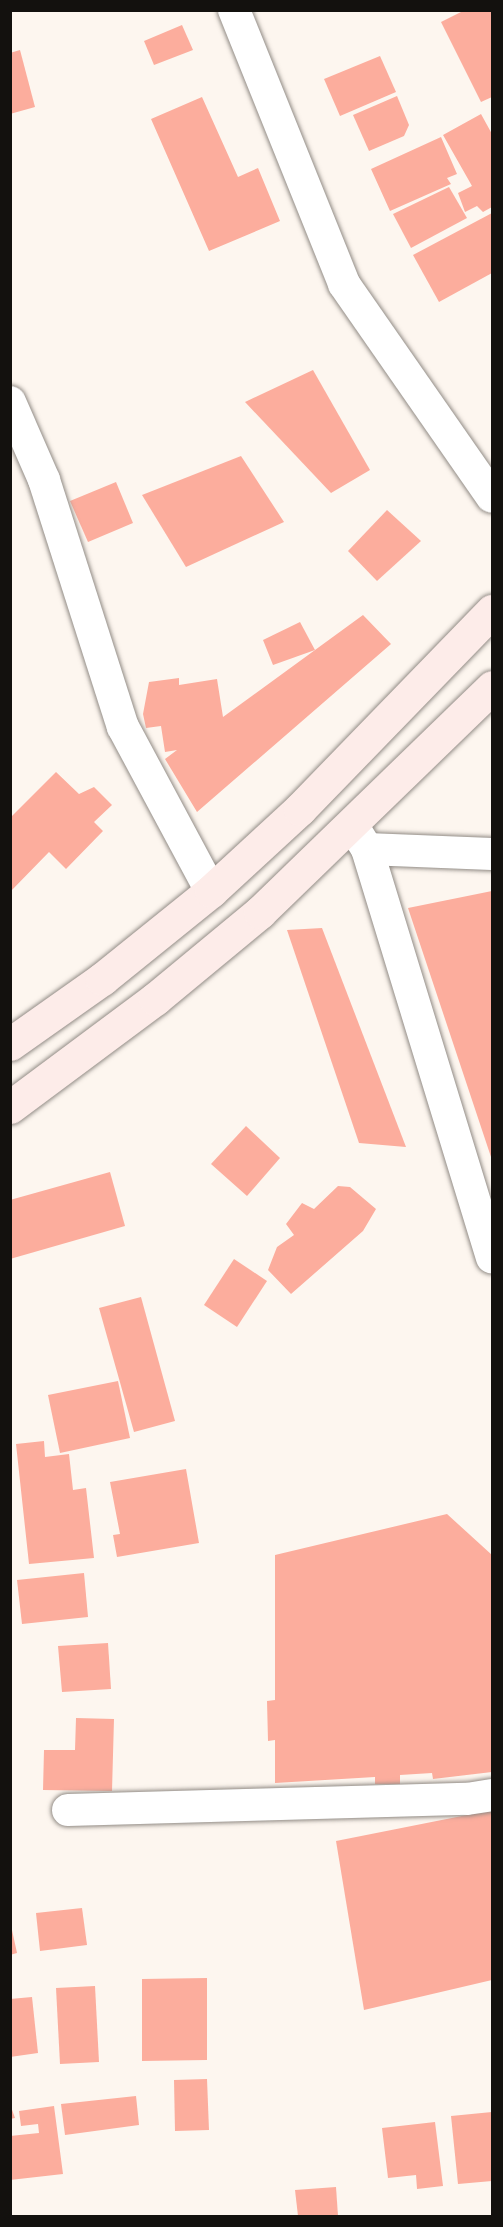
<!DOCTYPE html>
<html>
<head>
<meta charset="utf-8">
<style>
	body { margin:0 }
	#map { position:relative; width:503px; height:2227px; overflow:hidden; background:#fdf6ef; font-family:"Work Sans",sans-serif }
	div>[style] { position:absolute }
	.building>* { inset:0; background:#fcad9d }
	.roads { filter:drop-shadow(0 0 2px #928c86) drop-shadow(0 0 2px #928c86) }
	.minor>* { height:32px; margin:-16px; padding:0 16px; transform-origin:16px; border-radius:16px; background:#fff }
	.secondary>* { height:33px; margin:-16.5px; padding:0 16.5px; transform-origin:16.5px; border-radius:16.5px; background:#fdece9 }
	span { translate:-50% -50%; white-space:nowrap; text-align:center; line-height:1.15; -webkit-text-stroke:6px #fff; paint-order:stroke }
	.frame { position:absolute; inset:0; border:12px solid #13110e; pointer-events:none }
</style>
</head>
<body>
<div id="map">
	<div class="building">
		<i style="clip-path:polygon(465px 10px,492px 10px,492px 97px,481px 102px,441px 22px)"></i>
		<i style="clip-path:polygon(182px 25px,193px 50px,154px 65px,144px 41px)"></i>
		<i style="clip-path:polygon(20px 50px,35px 107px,10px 114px,10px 53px)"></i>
		<i style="clip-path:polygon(380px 56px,396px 92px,340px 116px,324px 79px)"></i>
		<i style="clip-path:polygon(397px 96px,409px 125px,404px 136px,369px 151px,353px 115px)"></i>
		<i style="clip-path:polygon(202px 97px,238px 177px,258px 168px,280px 221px,209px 251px,151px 119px)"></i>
		<i style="clip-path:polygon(481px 114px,492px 134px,492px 207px,483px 212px,477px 206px,465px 212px,458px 193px,472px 186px,443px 135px)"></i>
		<i style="clip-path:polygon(441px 137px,457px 174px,447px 178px,451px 184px,390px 211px,371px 169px)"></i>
		<i style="clip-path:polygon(449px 187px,467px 218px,411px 248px,393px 214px)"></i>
		<i style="clip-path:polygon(492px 213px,492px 273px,439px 302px,413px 255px)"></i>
		<i style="clip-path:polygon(313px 370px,370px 470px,331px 493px,245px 402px)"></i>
		<i style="clip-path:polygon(241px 456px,284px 522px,186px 567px,142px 495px)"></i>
		<i style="clip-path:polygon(116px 482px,133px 523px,88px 542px,70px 501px)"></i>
		<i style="clip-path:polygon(387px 510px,421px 541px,377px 581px,348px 551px)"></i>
		<i style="clip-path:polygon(363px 615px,391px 644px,197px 812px,165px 759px,177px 750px,165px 752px,161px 726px,146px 728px,143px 714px,149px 682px,179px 678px,179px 685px,217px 679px,223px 717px)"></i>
		<i style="clip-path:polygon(300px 622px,315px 650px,273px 665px,263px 640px)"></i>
		<i style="clip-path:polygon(56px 772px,79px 794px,94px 787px,112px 805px,94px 822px,103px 831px,66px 869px,49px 852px,10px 892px,10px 818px)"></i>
		<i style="clip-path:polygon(492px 891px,492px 1160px,408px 908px)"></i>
		<i style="clip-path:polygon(322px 928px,406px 1147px,359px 1143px,287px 930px)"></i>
		<i style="clip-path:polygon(246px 1126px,280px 1158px,247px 1196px,211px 1164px)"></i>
		<i style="clip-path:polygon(110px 1172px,125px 1226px,10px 1259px,10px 1200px)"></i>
		<i style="clip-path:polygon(338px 1186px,350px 1187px,376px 1209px,363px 1231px,291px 1294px,268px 1270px,277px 1247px,294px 1235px,286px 1224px,302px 1203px,314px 1209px)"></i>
		<i style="clip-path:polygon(234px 1259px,267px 1281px,237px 1327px,204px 1305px)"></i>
		<i style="clip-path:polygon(141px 1297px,175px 1421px,134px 1432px,99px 1308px)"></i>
		<i style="clip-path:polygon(118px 1381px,130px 1438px,60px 1453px,48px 1395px)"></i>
		<i style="clip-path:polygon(44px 1441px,45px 1457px,69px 1454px,73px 1490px,86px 1488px,94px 1558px,29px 1564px,16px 1444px)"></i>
		<i style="clip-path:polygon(186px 1469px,199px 1543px,117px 1557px,113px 1535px,120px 1534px,110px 1482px)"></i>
		<i style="clip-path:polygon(447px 1514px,492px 1555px,492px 1772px,433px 1779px,432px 1773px,400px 1775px,400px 1784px,375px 1784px,375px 1777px,275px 1783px,275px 1740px,268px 1741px,267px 1701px,275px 1700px,275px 1555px)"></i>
		<i style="clip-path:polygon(84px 1573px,88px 1617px,22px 1624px,17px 1580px)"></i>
		<i style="clip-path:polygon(108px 1643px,111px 1689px,62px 1692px,58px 1646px)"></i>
		<i style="clip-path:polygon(76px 1718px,114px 1719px,112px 1791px,43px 1790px,44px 1750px,75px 1750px)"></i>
		<i style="clip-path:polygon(492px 1810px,492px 1980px,364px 2010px,336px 1841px)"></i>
		<i style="clip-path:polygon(82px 1908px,87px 1945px,40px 1951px,36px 1913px)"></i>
		<i style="clip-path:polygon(10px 1921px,17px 1953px,10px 1955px)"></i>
		<i style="clip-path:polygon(207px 1978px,207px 2060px,142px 2061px,142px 1979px)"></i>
		<i style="clip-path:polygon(95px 1986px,99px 2062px,60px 2064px,56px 1988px)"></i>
		<i style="clip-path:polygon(32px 1997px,38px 2053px,10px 2057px,10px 1999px)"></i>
		<i style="clip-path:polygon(207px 2079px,209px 2130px,175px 2131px,174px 2080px)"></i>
		<i style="clip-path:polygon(136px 2096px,139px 2125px,65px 2135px,61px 2104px)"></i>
		<i style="clip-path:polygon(10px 2104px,15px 2118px,10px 2119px)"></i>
		<i style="clip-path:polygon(54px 2106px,63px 2174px,10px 2180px,10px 2136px,39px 2133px,38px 2124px,21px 2126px,19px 2111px)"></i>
		<i style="clip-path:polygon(492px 2112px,492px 2181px,458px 2184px,451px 2116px)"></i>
		<i style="clip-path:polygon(435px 2122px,443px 2186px,417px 2189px,416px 2175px,388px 2178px,382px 2128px)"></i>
		<i style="clip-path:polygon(336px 2187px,338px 2216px,298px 2216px,295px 2190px)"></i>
	</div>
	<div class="roads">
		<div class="minor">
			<i style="left:234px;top:10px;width:295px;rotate:68.1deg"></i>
			<i style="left:344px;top:284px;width:259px;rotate:55.2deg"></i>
			<i style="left:10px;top:402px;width:85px;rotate:66.4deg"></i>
			<i style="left:44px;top:480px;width:259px;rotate:72.3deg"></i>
			<i style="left:123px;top:727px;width:186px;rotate:61.8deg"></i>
			<i style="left:357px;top:833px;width:19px;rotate:58deg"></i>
			<i style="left:367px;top:849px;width:125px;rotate:2.3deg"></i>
			<i style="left:367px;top:849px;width:427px;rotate:73deg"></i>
			<i style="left:68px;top:1810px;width:399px;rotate:-1.6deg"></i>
			<i style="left:467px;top:1799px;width:25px;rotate:-9deg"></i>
		</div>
		<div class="secondary">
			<i style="left:10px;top:1044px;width:113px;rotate:-35.2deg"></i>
			<i style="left:102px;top:979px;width:140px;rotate:-38.9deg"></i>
			<i style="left:211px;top:891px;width:121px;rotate:-42.7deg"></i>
			<i style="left:300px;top:809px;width:276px;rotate:-45.9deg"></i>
			<i style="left:10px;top:1107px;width:181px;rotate:-36.7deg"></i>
			<i style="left:155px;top:999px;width:136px;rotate:-39.6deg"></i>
			<i style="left:260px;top:912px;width:323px;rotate:-44.1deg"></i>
		</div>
	</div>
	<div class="frame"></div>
</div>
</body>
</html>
